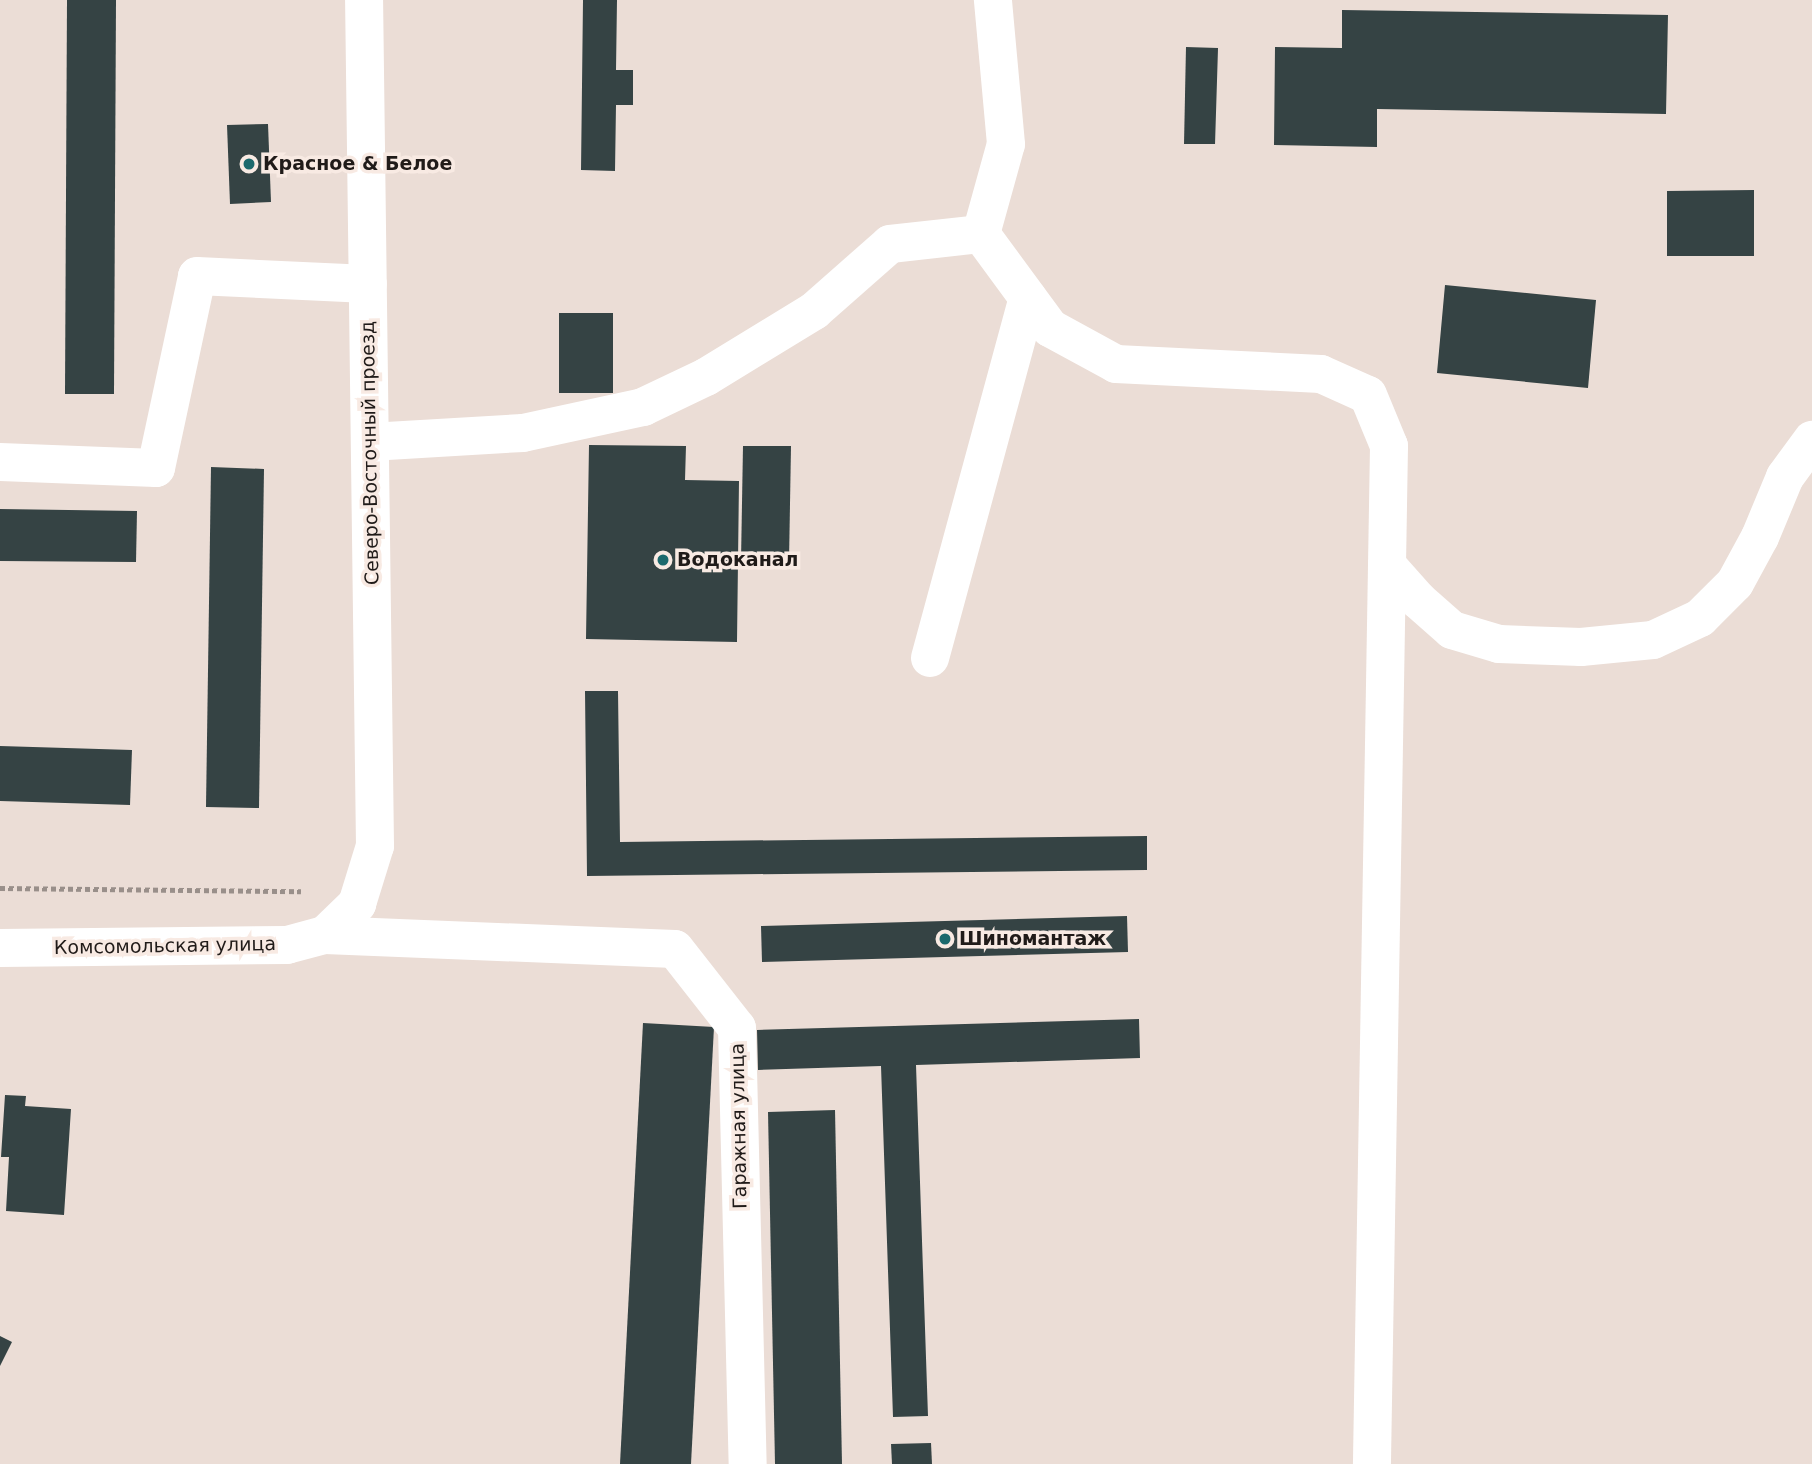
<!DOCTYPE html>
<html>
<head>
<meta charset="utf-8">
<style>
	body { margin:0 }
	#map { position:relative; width:1812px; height:1464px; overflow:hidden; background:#ebddd6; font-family:"DejaVu Sans",sans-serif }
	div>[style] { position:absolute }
	.building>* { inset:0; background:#354344 }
	.path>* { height:4.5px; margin-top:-2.25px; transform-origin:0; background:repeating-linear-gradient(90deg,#998f8a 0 5px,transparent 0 8.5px) }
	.minor>* { height:38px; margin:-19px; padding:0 19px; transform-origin:19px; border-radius:19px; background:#fff }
	.dots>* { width:19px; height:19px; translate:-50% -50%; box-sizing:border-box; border:4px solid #f8eae3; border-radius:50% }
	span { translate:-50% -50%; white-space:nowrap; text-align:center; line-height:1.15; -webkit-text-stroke:7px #f8eae3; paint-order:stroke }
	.poi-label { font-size:19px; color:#201b19; font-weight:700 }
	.left { translate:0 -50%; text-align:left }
	.street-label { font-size:19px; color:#201b19 }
</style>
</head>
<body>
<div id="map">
	<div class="building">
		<i style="clip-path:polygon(67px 0,116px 0,114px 394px,65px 394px)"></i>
		<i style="clip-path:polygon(583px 0,617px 0,616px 70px,633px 70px,633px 105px,616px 105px,615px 171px,581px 170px)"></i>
		<i style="clip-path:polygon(1342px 10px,1668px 15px,1666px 114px,1377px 109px,1377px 147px,1274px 145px,1275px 47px,1342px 48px)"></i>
		<i style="clip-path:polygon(1186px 47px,1218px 48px,1215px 144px,1184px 144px)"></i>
		<i style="clip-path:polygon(268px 124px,271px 202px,230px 204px,227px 125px)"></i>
		<i style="clip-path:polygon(1754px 190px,1754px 256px,1667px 256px,1667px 191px)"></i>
		<i style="clip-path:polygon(1445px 285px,1596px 300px,1588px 388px,1437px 373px)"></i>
		<i style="clip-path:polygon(559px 313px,613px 313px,613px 393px,559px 393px)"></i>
		<i style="clip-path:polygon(589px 445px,686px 446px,685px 480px,739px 481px,737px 642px,586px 639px)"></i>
		<i style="clip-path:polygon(743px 446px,791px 446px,789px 562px,741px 561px)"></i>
		<i style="clip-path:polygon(211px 467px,264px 469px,259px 808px,206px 807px)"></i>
		<i style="clip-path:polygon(0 509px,137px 511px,136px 562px,0 561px)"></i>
		<i style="clip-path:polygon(585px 691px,618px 691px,620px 842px,1147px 836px,1147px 870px,587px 876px)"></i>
		<i style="clip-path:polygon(0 746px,132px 750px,130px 805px,0 801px)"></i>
		<i style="clip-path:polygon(1127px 916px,1128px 952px,762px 962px,761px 926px)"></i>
		<i style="clip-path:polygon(1139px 1019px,1140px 1058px,916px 1065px,928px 1416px,893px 1417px,881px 1066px,758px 1070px,757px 1030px)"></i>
		<i style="clip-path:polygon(643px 1023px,714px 1027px,691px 1464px,620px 1464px)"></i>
		<i style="clip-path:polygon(5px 1095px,26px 1096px,25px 1106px,71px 1109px,64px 1215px,6px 1211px,9px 1157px,1px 1157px)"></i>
		<i style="clip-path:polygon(835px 1110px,842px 1464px,775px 1464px,768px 1112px)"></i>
		<i style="clip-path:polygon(0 1336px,12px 1342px,0 1366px)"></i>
		<i style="clip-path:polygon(931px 1443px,932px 1464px,892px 1464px,891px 1444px)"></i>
	</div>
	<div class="path">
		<i style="left:0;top:888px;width:301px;rotate:0.6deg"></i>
	</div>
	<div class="minor">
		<i style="left:981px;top:234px;width:93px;rotate:-74.5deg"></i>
		<i style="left:1006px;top:144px;width:145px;rotate:-95.2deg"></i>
		<i style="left:370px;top:442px;width:153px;rotate:-3.4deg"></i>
		<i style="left:523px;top:433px;width:123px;rotate:-12.2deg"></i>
		<i style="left:643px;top:407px;width:70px;rotate:-25.5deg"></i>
		<i style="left:706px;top:377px;width:127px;rotate:-31.4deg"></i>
		<i style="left:814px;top:311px;width:101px;rotate:-41.4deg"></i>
		<i style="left:890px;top:244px;width:92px;rotate:-6.3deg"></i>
		<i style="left:981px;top:234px;width:117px;rotate:53.7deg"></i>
		<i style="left:1050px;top:328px;width:75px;rotate:28.6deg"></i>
		<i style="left:1116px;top:364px;width:205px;rotate:2.8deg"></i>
		<i style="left:1321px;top:374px;width:51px;rotate:24.1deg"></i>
		<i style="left:1368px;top:395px;width:55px;rotate:67.6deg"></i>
		<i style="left:1389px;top:446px;width:1018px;rotate:90.96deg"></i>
		<i style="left:0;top:462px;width:156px;rotate:2.2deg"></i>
		<i style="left:156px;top:468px;width:196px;rotate:-77.9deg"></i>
		<i style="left:197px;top:276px;width:171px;rotate:2.7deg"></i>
		<i style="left:1387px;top:565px;width:47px;rotate:48.5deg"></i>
		<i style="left:1418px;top:600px;width:45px;rotate:41.4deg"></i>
		<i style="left:1452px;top:630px;width:49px;rotate:16.6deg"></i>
		<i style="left:1499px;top:644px;width:82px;rotate:2.1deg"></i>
		<i style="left:1581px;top:647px;width:72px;rotate:-5.6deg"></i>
		<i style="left:1653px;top:640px;width:52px;rotate:-25.1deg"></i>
		<i style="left:1700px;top:618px;width:49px;rotate:-45deg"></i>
		<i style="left:1735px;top:583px;width:52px;rotate:-61.5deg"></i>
		<i style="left:1760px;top:537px;width:65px;rotate:-67.4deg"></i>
		<i style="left:1785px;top:477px;width:46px;rotate:-53.9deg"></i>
		<i style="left:930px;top:658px;width:373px;rotate:-74.8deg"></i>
		<i style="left:325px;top:935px;width:350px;rotate:2.3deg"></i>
		<i style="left:675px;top:949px;width:100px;rotate:51.9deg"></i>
		<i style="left:737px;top:1028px;width:436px;rotate:88.6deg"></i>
		<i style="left:0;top:948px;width:287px;rotate:-0.6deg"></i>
		<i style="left:287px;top:945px;width:39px;rotate:-15deg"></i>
		<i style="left:325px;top:935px;width:45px;rotate:-44.1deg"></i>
		<i style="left:357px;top:904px;width:61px;rotate:-72.8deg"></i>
		<i style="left:375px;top:846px;width:846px;rotate:-90.74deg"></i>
	</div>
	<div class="dots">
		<i style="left:249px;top:164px;background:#1c696d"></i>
		<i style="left:663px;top:560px;background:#1c696d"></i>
		<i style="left:945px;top:939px;background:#1c696d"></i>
	</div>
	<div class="poi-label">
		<span class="left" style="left:263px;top:164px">Красное &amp; Белое</span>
		<span class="left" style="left:677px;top:560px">Водоканал</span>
		<span class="left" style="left:959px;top:939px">Шиномантаж</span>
	</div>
	<div class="street-label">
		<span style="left:370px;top:453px;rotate:-91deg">Северо-Восточный проезд</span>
		<span style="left:165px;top:946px;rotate:-1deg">Комсомольская улица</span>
		<span style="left:739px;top:1126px;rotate:-91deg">Гаражная улица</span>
	</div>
</div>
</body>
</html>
